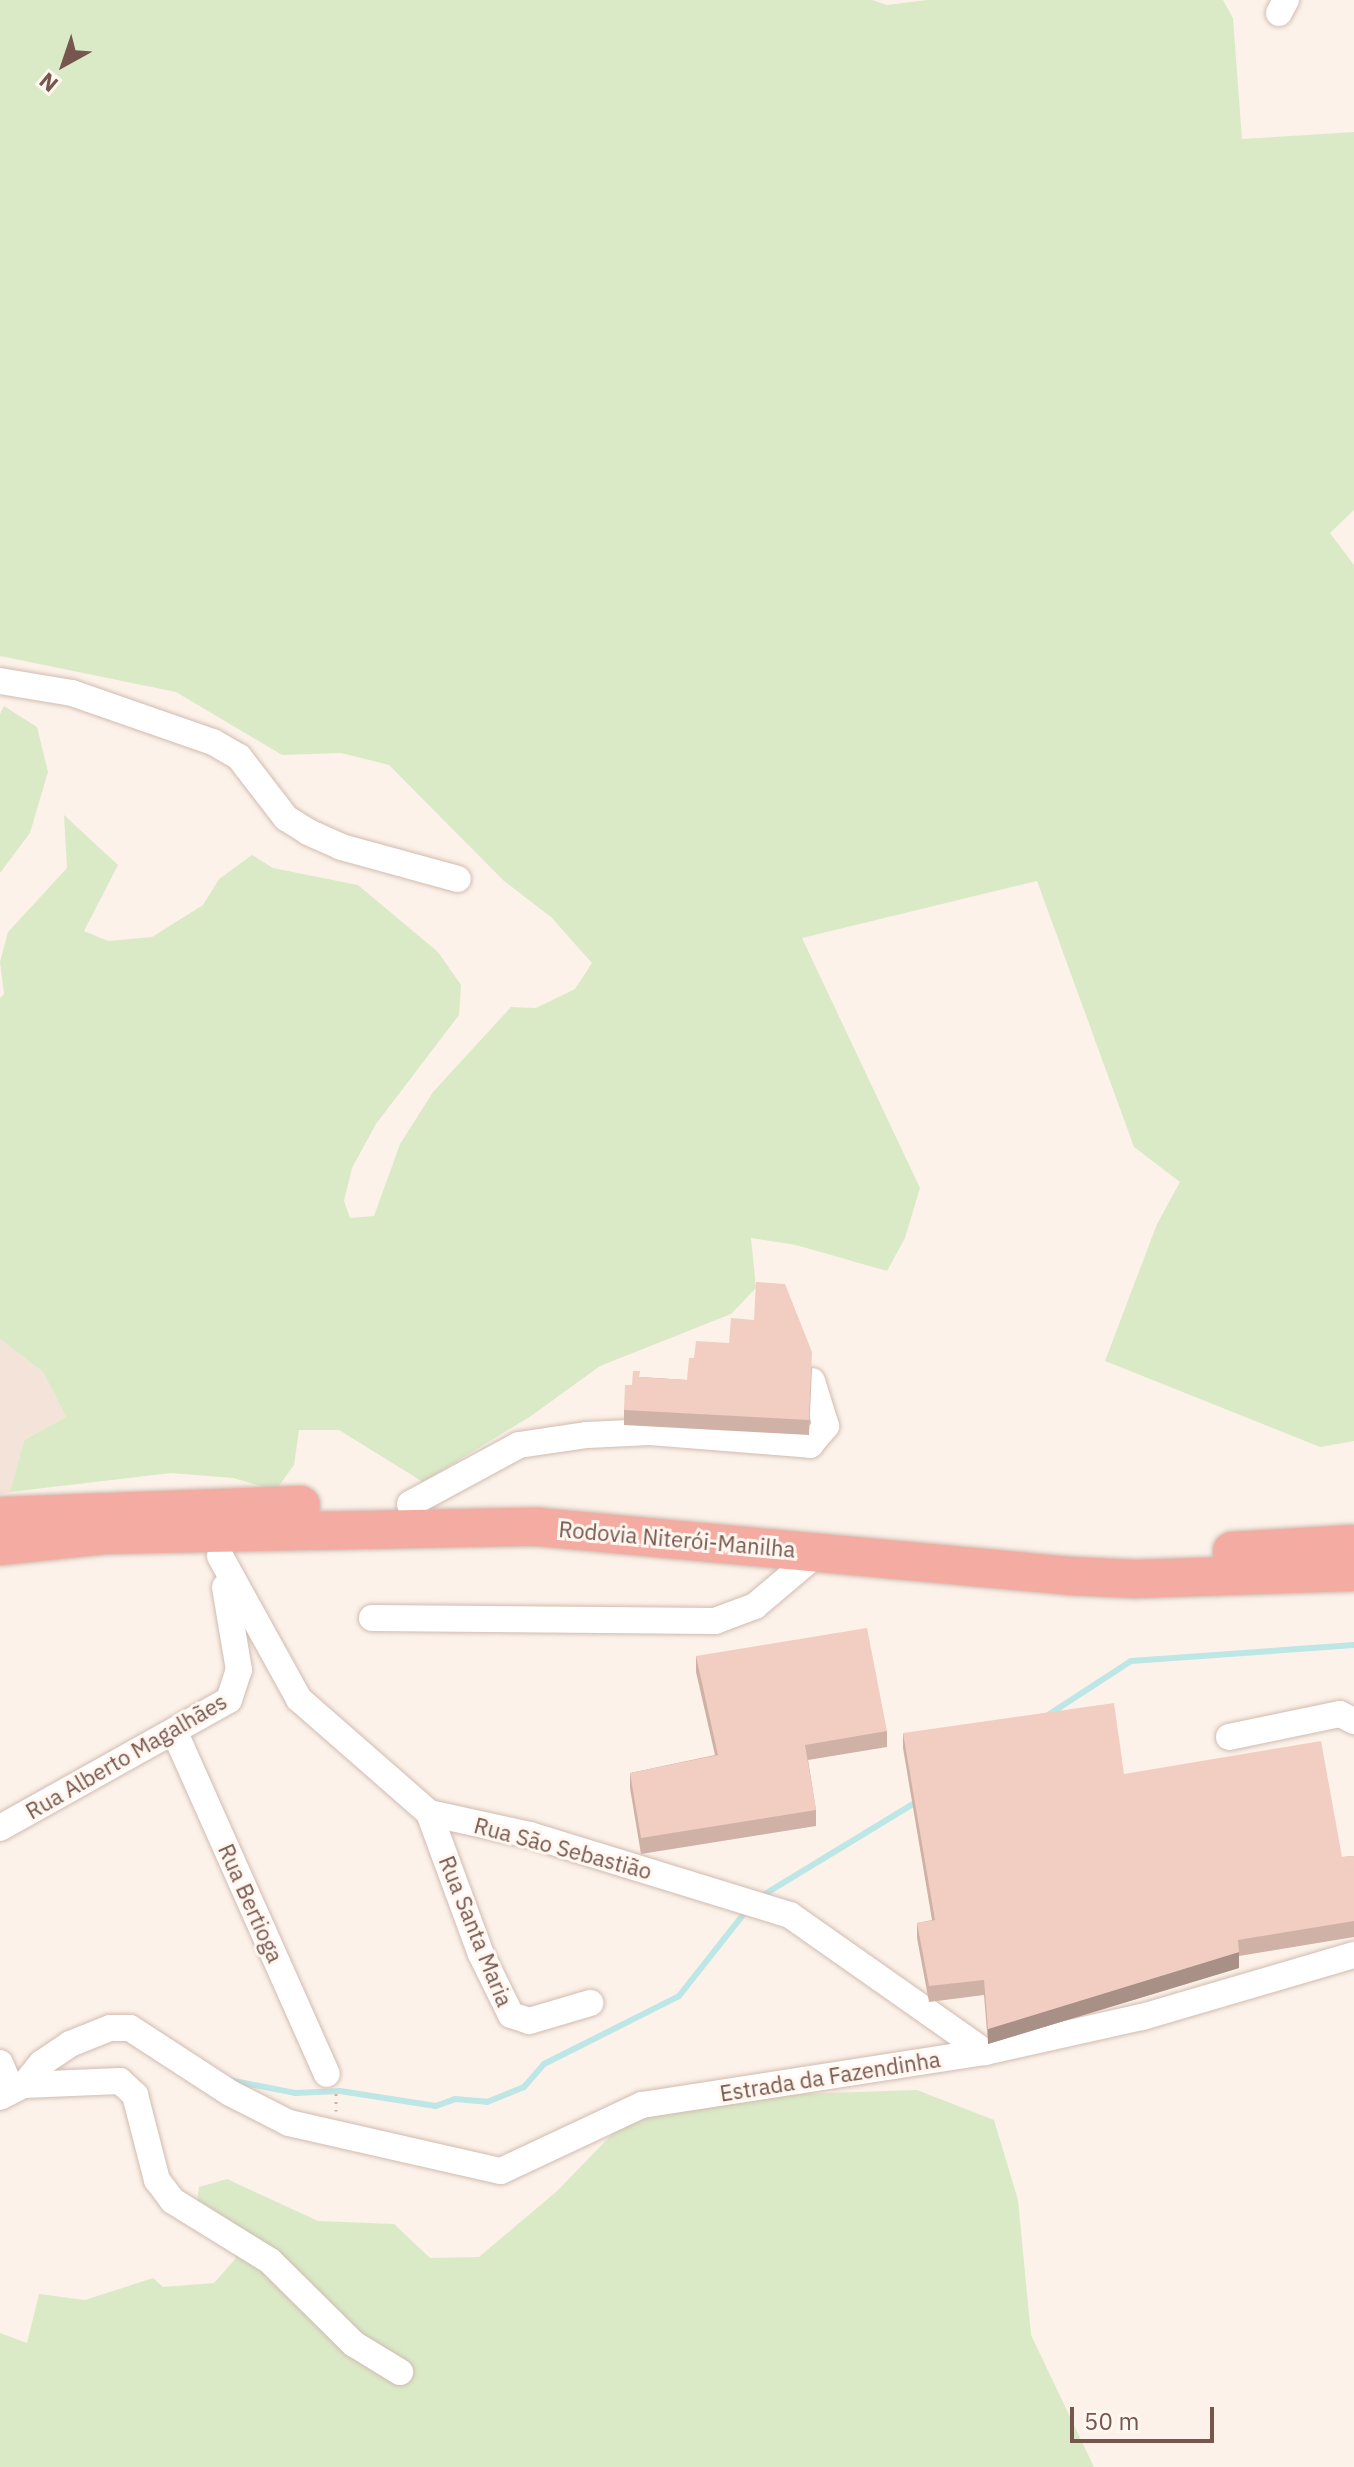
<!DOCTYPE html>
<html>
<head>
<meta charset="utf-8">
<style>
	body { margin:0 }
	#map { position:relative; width:1354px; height:2467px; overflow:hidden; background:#fcf2e9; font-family:"IBM Plex Sans",sans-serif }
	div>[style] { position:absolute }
	.residential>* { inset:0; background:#f4e3d8 }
	.green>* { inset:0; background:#daeac7 }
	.stream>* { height:6px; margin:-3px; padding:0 3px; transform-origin:3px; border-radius:3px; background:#bde6e6 }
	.path>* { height:3px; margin-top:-1.5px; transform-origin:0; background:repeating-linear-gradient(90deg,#d6b0a4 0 2px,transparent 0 8px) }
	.roads { filter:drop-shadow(0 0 2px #d1bbb1) drop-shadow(0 0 2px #d1bbb1) }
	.minor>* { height:26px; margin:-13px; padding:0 13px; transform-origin:13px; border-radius:13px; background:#fff }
	.highway>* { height:38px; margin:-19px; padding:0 19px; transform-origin:19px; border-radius:19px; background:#f4aca2 }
	.wall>* { inset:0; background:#cfb1a6 }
	.shaded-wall>* { inset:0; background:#a99087 }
	.building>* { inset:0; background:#f1cec1 }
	span { translate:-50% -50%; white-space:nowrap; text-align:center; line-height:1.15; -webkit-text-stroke:6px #fff7f0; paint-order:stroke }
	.street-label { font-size:22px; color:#77564d }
	.north { position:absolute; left:24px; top:24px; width:80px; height:80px; -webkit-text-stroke:6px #fff7f0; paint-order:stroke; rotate:220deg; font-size:22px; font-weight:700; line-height:32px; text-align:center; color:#77564d }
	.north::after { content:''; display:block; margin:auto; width:28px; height:36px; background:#77564d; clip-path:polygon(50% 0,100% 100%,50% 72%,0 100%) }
	.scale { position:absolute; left:1070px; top:2407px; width:144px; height:36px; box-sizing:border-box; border:4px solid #77564d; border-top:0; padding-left:10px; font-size:24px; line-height:28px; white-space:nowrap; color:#77564d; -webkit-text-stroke:6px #fff7f0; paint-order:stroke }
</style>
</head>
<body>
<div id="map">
	<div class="residential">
		<i style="clip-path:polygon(0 1339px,43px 1372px,66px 1417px,24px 1440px,10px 1492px,0 1494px)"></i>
	</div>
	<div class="green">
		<i style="clip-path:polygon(0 0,872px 0,887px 5px,927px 0,1223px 0,1233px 18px,1242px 139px,1354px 132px,1354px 510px,1330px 533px,1354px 565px,1354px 1441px,1320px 1447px,1105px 1361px,1157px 1224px,1180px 1182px,1134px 1147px,1037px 881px,802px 938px,920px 1188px,905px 1238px,887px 1271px,796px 1245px,751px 1238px,756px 1288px,731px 1314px,600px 1366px,531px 1416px,423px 1482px,339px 1430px,299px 1430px,294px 1465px,276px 1490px,233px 1478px,171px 1473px,10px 1492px,24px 1440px,66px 1417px,43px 1372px,0 1339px,0 998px,4px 994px,0 962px,8px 932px,67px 868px,64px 815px,118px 865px,84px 931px,108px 941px,152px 937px,203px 905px,219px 879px,252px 855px,273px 868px,358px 885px,438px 952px,461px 985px,459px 1015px,376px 1124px,352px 1168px,344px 1201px,350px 1218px,374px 1216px,400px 1144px,433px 1092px,511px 1007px,536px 1008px,575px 989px,592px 963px,551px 917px,504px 881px,389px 765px,341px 753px,282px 755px,176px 692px,0 656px)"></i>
		<i style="clip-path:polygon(4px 706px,37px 727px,48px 772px,30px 833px,0 873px,0 714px)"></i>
		<i style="clip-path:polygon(917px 2090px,994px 2120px,1018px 2200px,1031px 2335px,1094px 2467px,0 2467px,0 2333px,27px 2343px,39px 2294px,85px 2300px,153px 2278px,163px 2287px,214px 2283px,236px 2258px,215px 2216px,197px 2201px,199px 2187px,227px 2179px,318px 2221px,394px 2224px,430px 2258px,479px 2257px,557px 2191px,626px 2120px,796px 2094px)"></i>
	</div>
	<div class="stream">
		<i style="left:1048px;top:1715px;width:99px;rotate:-33deg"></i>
		<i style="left:1131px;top:1661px;width:224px;rotate:-4.1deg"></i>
		<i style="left:760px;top:1897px;width:185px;rotate:-31.3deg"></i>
		<i style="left:229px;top:2080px;width:67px;rotate:11.1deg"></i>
		<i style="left:295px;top:2093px;width:45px;rotate:-2.5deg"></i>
		<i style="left:340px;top:2091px;width:97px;rotate:8.9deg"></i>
		<i style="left:436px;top:2106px;width:20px;rotate:-20deg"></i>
		<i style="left:455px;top:2099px;width:32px;rotate:5deg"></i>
		<i style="left:487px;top:2102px;width:40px;rotate:-22deg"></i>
		<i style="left:524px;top:2087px;width:30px;rotate:-49deg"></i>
		<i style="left:544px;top:2064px;width:151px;rotate:-26.7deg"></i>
		<i style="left:679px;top:1996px;width:110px;rotate:-51.7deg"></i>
	</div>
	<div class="path">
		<i style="left:336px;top:2111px;width:19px;rotate:-90deg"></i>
	</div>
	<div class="roads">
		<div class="minor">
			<i style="left:1279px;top:13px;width:15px;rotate:-62deg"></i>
			<i style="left:0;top:681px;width:73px;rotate:9.5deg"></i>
			<i style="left:72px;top:693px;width:149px;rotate:19.2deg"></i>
			<i style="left:213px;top:742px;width:30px;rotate:30deg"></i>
			<i style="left:239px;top:757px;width:77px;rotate:52.4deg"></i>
			<i style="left:286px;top:818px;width:26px;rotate:32deg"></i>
			<i style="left:308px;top:832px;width:36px;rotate:24deg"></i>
			<i style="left:341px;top:847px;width:121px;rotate:15.3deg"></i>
			<i style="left:410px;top:1504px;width:124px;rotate:-28.4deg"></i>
			<i style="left:519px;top:1445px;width:69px;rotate:-8.4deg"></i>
			<i style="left:587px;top:1435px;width:63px;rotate:-2.7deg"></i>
			<i style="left:650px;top:1432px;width:161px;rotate:4.6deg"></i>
			<i style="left:810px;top:1445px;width:25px;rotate:-50deg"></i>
			<i style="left:826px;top:1426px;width:47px;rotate:-107.3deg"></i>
			<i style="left:220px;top:1556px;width:163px;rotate:61.1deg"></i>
			<i style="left:299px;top:1699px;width:173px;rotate:41.2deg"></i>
			<i style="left:429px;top:1813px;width:103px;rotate:12.3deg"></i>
			<i style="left:530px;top:1835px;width:272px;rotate:17.1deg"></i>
			<i style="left:790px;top:1915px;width:238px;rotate:35.1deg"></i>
			<i style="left:372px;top:1618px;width:343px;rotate:0.5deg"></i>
			<i style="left:715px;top:1621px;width:43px;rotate:-20.6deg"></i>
			<i style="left:755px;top:1606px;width:84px;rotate:-40.2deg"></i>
			<i style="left:175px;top:1733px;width:373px;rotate:66deg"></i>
			<i style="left:1229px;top:1737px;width:113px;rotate:-11.7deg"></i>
			<i style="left:1340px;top:1714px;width:16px;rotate:27deg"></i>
			<i style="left:429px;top:1813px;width:150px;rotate:69.8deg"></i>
			<i style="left:481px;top:1954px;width:68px;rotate:63.8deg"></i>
			<i style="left:511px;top:2015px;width:19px;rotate:18deg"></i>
			<i style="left:529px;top:2021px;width:64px;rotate:-16.4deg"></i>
			<i style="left:0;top:1828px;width:262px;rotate:-29.2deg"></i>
			<i style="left:229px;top:1700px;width:32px;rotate:-72deg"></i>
			<i style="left:239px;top:1670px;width:84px;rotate:-99.6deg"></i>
			<i style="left:0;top:2063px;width:28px;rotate:67deg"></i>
			<i style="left:24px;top:2085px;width:28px;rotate:-51deg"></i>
			<i style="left:42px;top:2063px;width:34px;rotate:-34deg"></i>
			<i style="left:70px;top:2044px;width:43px;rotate:-21.8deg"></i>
			<i style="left:110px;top:2028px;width:20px"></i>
			<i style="left:130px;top:2028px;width:119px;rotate:33deg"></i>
			<i style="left:230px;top:2093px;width:66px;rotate:27deg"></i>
			<i style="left:289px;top:2123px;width:217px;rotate:12.8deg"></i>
			<i style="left:501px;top:2171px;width:156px;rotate:-25.1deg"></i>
			<i style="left:642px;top:2105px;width:347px;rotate:-8.8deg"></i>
			<i style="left:985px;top:2052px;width:161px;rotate:-12.6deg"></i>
			<i style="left:1142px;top:2017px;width:221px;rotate:-16.3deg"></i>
			<i style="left:0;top:2097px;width:27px;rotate:-27deg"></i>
			<i style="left:24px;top:2085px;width:96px;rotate:-2.4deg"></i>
			<i style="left:120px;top:2081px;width:21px;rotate:43deg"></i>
			<i style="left:135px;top:2095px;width:88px;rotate:75.5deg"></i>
			<i style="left:157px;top:2180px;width:26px;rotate:53deg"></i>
			<i style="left:173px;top:2201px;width:114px;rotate:31.7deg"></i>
			<i style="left:270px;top:2261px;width:118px;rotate:44.7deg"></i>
			<i style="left:354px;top:2344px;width:54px;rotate:31.3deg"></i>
		</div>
		<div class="highway">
			<i style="left:0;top:1516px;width:301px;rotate:-2.1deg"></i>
			<i style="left:0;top:1546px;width:105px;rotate:-6deg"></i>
			<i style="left:104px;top:1535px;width:434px;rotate:-1.1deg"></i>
			<i style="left:538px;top:1527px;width:534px;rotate:5.26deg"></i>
			<i style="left:1070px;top:1576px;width:65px;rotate:2.6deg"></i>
			<i style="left:1135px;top:1579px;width:219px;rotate:-1.8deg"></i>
			<i style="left:1232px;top:1551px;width:122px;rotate:-3.3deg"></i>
		</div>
	</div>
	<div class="wall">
		<i style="clip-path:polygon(812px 1367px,809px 1435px,624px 1425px,624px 1410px,632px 1385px,640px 1377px,687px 1380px)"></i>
		<i style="clip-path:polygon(696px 1656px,887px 1731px,887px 1747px,808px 1760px,816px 1810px,816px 1826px,641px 1854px,630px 1788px,630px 1773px,715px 1755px,696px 1672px)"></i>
		<i style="clip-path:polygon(903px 1733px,1124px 1774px,1342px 1857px,1354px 1856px,1354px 1937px,1239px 1956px,1239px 1968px,988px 2044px,984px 1995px,929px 2002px,917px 1938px,917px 1923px,932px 1920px,903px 1748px)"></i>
	</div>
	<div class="shaded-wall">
		<i style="clip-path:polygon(1239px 1952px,1239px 1968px,988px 2044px,988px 2029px)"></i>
	</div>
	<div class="building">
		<i style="clip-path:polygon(756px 1282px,785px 1284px,812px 1352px,809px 1420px,624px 1410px,625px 1385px,632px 1385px,633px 1371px,640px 1371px,639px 1377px,687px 1380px,689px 1358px,694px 1358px,696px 1341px,729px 1343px,731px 1318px,754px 1320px)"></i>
		<i style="clip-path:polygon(867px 1628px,887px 1731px,805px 1745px,816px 1810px,641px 1838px,630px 1773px,718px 1755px,696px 1656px)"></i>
		<i style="clip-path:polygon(1114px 1703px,1124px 1774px,1321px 1741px,1342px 1857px,1354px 1856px,1354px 1921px,1238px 1940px,1239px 1952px,988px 2029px,984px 1980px,929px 1986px,917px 1923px,935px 1920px,903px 1733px)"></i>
	</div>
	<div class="street-label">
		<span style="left:677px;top:1539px;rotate:5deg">Rodovia Niterói-Manilha</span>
		<span style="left:126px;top:1756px;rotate:-30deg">Rua Alberto Magalhães</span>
		<span style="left:563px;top:1848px;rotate:15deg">Rua São Sebastião</span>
		<span style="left:251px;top:1903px;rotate:66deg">Rua Bertioga</span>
		<span style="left:476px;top:1931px;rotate:68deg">Rua Santa Maria</span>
		<span style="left:830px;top:2076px;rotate:-9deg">Estrada da Fazendinha</span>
	</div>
	<div class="north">N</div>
	<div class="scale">50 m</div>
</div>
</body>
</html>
